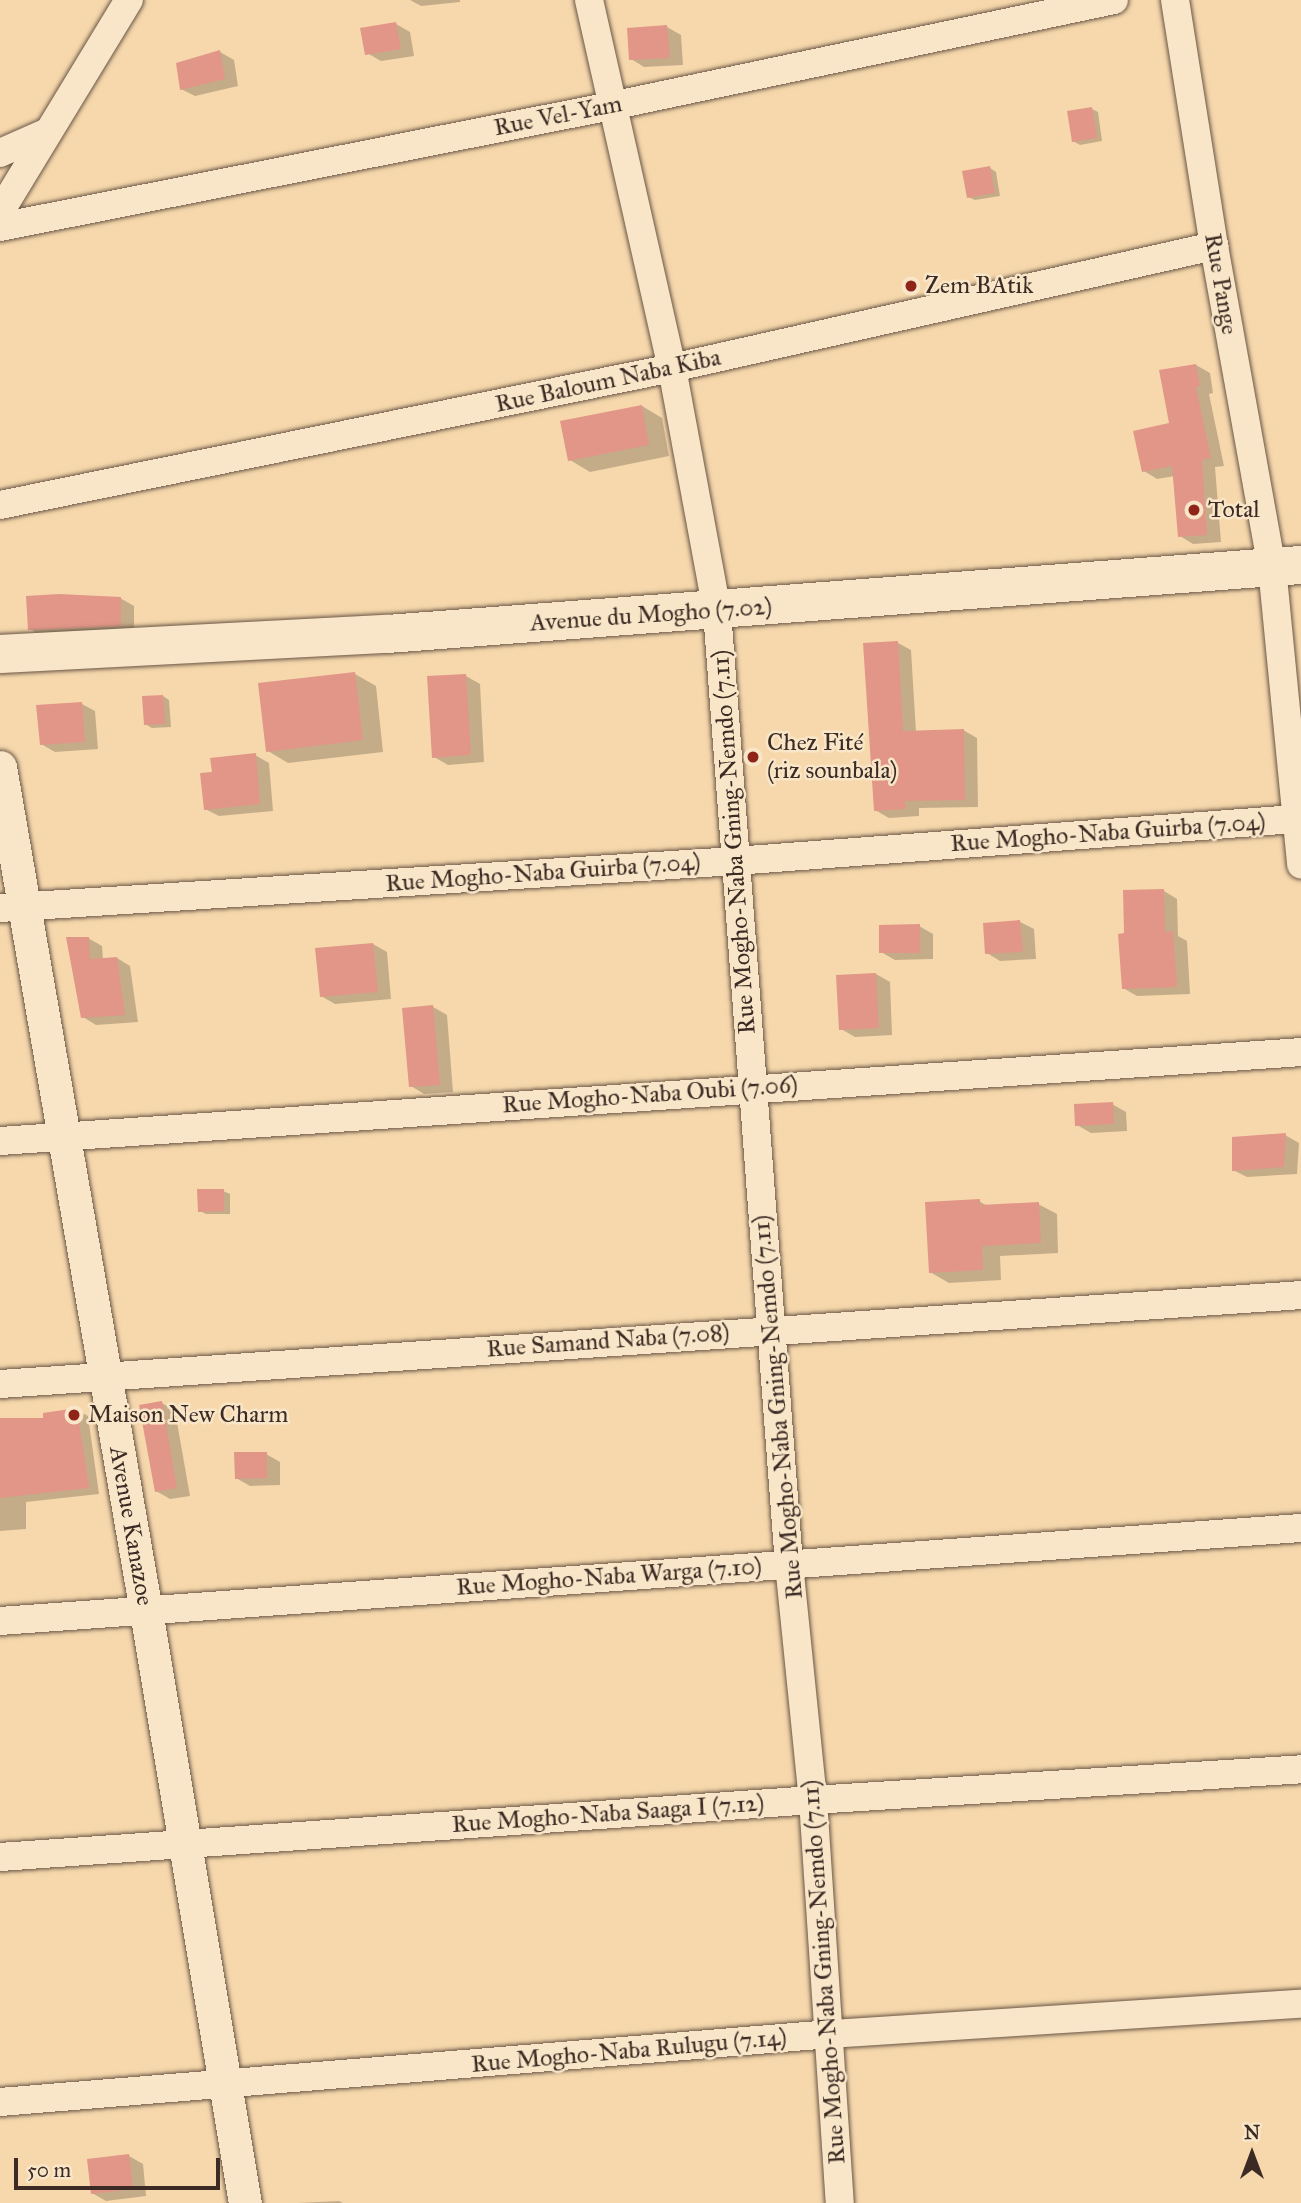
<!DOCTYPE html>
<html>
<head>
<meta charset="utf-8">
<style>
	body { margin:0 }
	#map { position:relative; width:1301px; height:2203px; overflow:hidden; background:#f6d8ac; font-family:"IM FELL Great Primer",serif }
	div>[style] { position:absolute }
	.shadow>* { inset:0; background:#0003 }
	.building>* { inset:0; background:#e19688 }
	.roads { filter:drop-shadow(0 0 2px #6a5646) drop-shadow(0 0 2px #6a5646) }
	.minor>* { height:28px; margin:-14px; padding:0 14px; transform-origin:14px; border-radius:14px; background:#f9e6c9 }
	.tertiary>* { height:33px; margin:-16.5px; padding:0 16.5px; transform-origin:16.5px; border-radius:16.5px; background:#f9e6c9 }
	.secondary>* { height:38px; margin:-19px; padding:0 19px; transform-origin:19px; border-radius:19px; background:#f9e6c9 }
	.dots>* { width:19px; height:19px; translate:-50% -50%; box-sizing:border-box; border:4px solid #f9e6c9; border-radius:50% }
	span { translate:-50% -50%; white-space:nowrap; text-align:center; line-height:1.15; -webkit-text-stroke:5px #f9e6c9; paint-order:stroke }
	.street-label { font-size:24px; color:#3b2b24 }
	.poi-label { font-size:24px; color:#3b2b24 }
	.left { translate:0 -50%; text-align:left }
	.north { position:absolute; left:1217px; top:2119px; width:70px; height:70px; -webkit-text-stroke:5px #f9e6c9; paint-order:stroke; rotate:0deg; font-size:19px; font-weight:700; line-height:28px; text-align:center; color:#3b2b24 }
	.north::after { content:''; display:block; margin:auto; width:24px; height:32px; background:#3b2b24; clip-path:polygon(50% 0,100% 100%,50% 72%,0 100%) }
	.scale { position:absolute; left:14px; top:2158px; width:206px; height:32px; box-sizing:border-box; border:4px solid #3b2b24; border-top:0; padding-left:9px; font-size:21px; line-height:24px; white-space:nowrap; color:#3b2b24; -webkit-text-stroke:5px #f9e6c9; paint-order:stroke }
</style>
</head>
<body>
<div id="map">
	<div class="shadow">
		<i style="clip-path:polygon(410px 0,460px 0,460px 2px,421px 6px)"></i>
		<i style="clip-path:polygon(396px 24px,410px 32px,414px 56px,381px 61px,367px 53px)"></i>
		<i style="clip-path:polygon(667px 27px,681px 35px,683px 65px,644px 67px,631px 59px)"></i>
		<i style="clip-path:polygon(220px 52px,234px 60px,238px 86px,195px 96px,181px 89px)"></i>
		<i style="clip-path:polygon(1092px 109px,1098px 112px,1102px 141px,1080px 145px,1073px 141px)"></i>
		<i style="clip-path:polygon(990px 168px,996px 172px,1000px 196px,975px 200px,968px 197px)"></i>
		<i style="clip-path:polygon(1196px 365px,1210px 373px,1213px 393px,1209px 394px,1224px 466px,1215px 467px,1221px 542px,1193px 544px,1180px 536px,1175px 476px,1157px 479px,1144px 471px,1171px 425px)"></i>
		<i style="clip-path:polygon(642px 406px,662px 418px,669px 456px,590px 472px,570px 460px)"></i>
		<i style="clip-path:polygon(120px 598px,134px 606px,134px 633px,43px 637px,30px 629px)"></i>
		<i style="clip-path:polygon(898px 643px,911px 650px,916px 732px,963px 730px,977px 738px,978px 807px,919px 808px,919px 816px,889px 818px,875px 810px)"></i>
		<i style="clip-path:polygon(355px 674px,376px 686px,383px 752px,288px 763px,268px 751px)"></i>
		<i style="clip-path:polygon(466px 676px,480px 684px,484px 762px,448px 765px,434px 757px)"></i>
		<i style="clip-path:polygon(163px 696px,169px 700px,171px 727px,152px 728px,145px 724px)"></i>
		<i style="clip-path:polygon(82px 704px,95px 711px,98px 749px,55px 752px,41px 744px)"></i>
		<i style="clip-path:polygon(255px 755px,269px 763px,273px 811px,219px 816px,205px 809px,214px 773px)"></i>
		<i style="clip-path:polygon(1164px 891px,1177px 899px,1178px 936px,1187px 941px,1190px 994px,1137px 996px,1123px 988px,1126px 935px)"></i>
		<i style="clip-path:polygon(1020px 922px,1034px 929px,1036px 959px,1000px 961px,987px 953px)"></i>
		<i style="clip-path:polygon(919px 926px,933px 934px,933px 959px,895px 960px,881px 952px)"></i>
		<i style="clip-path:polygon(88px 938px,102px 946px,103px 960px,117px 958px,130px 966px,138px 1022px,96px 1025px,83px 1017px)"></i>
		<i style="clip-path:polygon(373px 944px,387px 952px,391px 999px,335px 1004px,321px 996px)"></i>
		<i style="clip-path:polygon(876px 974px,890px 982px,892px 1035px,855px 1037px,841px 1029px)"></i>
		<i style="clip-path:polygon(433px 1007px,447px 1015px,453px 1092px,424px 1094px,411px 1086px)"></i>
		<i style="clip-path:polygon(1112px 1104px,1126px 1112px,1127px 1131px,1091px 1133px,1077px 1125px)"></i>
		<i style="clip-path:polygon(1285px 1135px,1299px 1143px,1297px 1174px,1247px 1177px,1233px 1170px)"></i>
		<i style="clip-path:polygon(223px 1191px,230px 1194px,230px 1214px,206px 1214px,200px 1211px)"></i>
		<i style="clip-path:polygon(979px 1201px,989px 1207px,1038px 1204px,1057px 1214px,1058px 1253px,1000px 1256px,1001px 1280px,949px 1283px,930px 1272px)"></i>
		<i style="clip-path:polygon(162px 1403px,175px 1411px,190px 1496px,170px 1499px,156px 1491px)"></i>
		<i style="clip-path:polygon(77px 1410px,88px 1416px,99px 1494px,26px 1502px,26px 1529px,0 1531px,0 1420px,45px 1419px)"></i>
		<i style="clip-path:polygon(266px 1454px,280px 1462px,280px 1485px,250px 1486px,236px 1478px)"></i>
		<i style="clip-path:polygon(129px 2156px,143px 2164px,146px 2196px,106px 2201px,92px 2193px)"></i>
		<i style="clip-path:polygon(339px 2201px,343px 2203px,297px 2203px)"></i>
	</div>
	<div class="building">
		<i style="clip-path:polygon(396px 22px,401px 49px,365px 55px,360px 28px)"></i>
		<i style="clip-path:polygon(667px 25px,670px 58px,629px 60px,627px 28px)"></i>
		<i style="clip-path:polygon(220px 50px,225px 79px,180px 90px,176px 63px)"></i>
		<i style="clip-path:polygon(1092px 107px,1097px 138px,1072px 142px,1067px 111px)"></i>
		<i style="clip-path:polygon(990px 166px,995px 193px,967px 198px,962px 171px)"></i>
		<i style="clip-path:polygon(1196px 364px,1200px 386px,1196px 387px,1211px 458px,1202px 460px,1207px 535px,1178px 537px,1172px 466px,1142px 472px,1133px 431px,1169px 423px,1159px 370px)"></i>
		<i style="clip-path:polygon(642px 405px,649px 445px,568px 461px,560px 421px)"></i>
		<i style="clip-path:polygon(59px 594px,121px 597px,121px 626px,28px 630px,26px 596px)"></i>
		<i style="clip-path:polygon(898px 641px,903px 731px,964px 729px,965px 800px,905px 801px,906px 809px,874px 811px,863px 643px)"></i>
		<i style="clip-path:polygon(355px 672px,363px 740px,266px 752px,258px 683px)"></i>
		<i style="clip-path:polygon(466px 674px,471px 755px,432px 758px,427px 676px)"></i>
		<i style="clip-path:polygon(163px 695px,165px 724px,144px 725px,142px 696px)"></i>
		<i style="clip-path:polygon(82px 702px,85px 742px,40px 745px,36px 705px)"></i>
		<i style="clip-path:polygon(256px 753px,260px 804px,204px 810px,200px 773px,212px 772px,210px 758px)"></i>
		<i style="clip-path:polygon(1164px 889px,1165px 932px,1173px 931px,1177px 987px,1122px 989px,1118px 934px,1124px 933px,1123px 890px)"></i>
		<i style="clip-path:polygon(1020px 920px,1023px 952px,985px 954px,983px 923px)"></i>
		<i style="clip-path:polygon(920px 924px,920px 953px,879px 953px,879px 925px)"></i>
		<i style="clip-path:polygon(66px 937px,89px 937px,90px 959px,117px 957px,125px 1015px,81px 1018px)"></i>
		<i style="clip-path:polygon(373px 943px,378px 992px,320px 997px,315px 948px)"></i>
		<i style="clip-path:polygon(876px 973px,879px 1028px,839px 1030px,836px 975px)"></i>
		<i style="clip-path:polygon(433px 1005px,440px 1085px,409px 1087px,402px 1008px)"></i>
		<i style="clip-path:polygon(1113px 1102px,1114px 1124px,1075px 1126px,1074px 1104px)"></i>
		<i style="clip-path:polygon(1286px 1133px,1284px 1167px,1232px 1171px,1232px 1137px)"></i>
		<i style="clip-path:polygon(197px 1189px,224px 1189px,224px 1211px,198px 1212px)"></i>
		<i style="clip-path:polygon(980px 1199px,980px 1205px,1039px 1202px,1041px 1243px,982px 1246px,983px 1270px,929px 1273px,925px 1202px)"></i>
		<i style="clip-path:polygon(162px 1401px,177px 1488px,155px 1492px,139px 1405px)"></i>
		<i style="clip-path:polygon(77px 1408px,89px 1488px,0 1498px,0 1418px,43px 1418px,43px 1413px)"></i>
		<i style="clip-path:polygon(234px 1452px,267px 1452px,267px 1478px,235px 1479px)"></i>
		<i style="clip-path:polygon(129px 2154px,133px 2189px,91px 2194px,87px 2159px)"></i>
	</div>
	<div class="roads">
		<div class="minor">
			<i style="left:589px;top:0;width:377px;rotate:77.3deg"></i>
			<i style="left:672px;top:368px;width:247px;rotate:79.5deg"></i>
			<i style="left:717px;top:611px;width:956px;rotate:85.68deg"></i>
			<i style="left:789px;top:1564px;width:237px;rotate:84.2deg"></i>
			<i style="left:813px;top:1800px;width:404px;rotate:86.2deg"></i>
			<i style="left:1175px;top:0;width:249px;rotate:81deg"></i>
			<i style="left:1214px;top:246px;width:326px;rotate:79.8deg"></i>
			<i style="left:1272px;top:567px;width:299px;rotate:84.4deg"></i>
			<i style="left:0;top:153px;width:52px;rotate:-23.6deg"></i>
			<i style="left:0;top:212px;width:248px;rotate:-58.7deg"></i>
			<i style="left:0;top:227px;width:623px;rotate:-11.2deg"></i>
			<i style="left:611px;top:106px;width:514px;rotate:-11.9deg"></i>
			<i style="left:0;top:505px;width:686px;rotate:-11.52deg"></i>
			<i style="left:672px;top:368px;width:556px;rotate:-12.69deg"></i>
			<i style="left:0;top:908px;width:737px;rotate:-3.66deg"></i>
			<i style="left:735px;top:861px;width:562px;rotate:-4.29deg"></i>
			<i style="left:0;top:1141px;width:1304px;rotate:-3.91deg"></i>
			<i style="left:0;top:1384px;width:1304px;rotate:-3.91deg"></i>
			<i style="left:0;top:1621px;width:1304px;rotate:-4.09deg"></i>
			<i style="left:0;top:1857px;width:815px;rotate:-4.01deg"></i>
			<i style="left:813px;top:1800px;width:489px;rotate:-3.6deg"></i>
			<i style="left:0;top:2102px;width:834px;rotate:-4.68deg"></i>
			<i style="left:831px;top:2034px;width:471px;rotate:-3.7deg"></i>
		</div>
		<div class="tertiary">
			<i style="left:0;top:767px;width:857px;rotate:80.19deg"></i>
			<i style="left:146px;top:1611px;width:600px;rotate:80.51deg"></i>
		</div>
		<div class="secondary">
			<i style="left:0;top:654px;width:388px;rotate:-3deg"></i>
			<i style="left:387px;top:634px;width:917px;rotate:-4.32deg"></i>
		</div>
	</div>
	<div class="dots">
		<i style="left:911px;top:286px;background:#8f2418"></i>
		<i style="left:1194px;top:510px;background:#8f2418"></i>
		<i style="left:753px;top:757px;background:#8f2418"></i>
		<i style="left:74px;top:1415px;background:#8f2418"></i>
	</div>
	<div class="street-label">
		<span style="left:558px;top:116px;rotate:-11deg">Rue Vel-Yam</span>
		<span style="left:1221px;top:284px;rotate:80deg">Rue Pange</span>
		<span style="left:608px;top:381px;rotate:-12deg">Rue Baloum Naba Kiba</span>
		<span style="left:651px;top:615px;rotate:-4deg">Avenue du Mogho (7.02)</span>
		<span style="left:1108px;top:833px;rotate:-4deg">Rue Mogho-Naba Guirba (7.04)</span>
		<span style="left:734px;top:842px;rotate:-94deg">Rue Mogho-Naba Gning-Nemdo (7.11)</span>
		<span style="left:543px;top:873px;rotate:-4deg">Rue Mogho-Naba Guirba (7.04)</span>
		<span style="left:650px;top:1095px;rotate:-4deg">Rue Mogho-Naba Oubi (7.06)</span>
		<span style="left:608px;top:1341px;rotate:-4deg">Rue Samand Naba (7.08)</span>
		<span style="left:778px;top:1407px;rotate:-95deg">Rue Mogho-Naba Gning-Nemdo (7.11)</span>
		<span style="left:131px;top:1526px;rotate:80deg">Avenue Kanazoe</span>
		<span style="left:609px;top:1577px;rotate:-4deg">Rue Mogho-Naba Warga (7.10)</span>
		<span style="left:608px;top:1814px;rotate:-4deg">Rue Mogho-Naba Saaga I (7.12)</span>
		<span style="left:824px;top:1972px;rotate:-94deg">Rue Mogho-Naba Gning-Nemdo (7.11)</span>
		<span style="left:629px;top:2051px;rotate:-5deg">Rue Mogho-Naba Rulugu (7.14)</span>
	</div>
	<div class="poi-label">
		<span class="left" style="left:925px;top:286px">Zem BAtik</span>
		<span class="left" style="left:1208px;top:510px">Total</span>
		<span class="left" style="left:767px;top:757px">Chez Fité<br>(riz sounbala)</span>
		<span class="left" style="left:88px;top:1415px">Maison New Charm</span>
	</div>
	<div class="north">N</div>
	<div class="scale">50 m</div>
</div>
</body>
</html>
